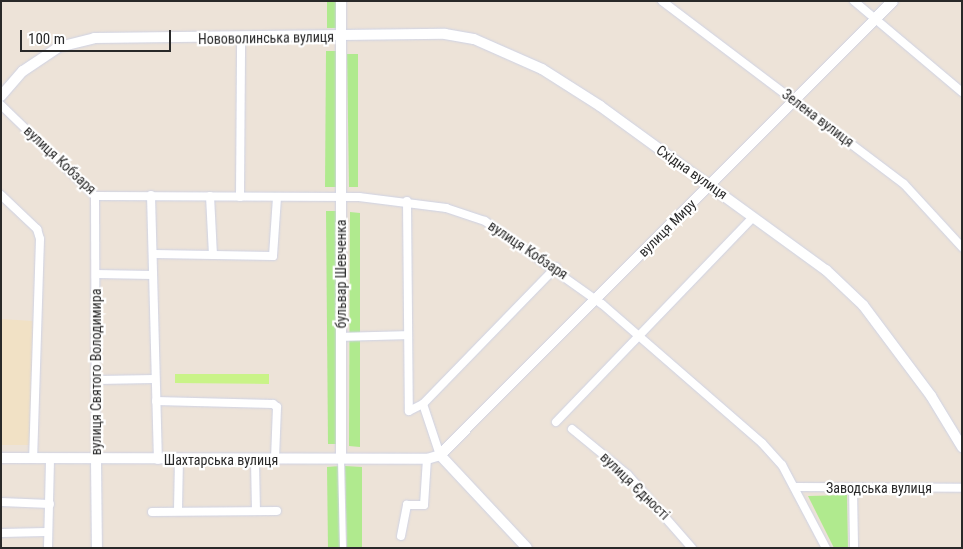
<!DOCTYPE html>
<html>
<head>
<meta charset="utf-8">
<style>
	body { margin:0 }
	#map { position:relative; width:963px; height:549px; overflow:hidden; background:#ede3d8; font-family:"Roboto Condensed",sans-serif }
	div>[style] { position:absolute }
	.education>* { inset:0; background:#f1e1c5 }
	.green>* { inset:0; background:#b0ea8e }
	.pitch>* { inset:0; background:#c9f388 }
	.roads { filter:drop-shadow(0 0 1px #ced2e4) drop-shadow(0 0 1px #ced2e4) }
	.pedestrian>* { height:6px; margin:-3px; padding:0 3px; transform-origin:3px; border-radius:3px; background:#fff }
	.minor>* { height:8px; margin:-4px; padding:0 4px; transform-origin:4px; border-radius:4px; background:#fff }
	.tertiary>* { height:10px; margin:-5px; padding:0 5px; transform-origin:5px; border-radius:5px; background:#fff }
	span { translate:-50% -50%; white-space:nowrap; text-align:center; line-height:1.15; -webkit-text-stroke:4.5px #fff; paint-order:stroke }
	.street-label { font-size:14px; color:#292929 }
	.frame { position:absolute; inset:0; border:2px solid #292929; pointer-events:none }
	.scale { position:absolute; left:20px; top:30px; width:151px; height:22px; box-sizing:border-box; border:2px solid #292929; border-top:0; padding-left:6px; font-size:15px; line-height:18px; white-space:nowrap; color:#292929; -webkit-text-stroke:4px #fff; paint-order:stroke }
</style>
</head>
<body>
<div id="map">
	<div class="education">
		<i style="clip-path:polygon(1px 319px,33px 321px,30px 445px,1px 445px)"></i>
	</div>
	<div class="green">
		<i style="clip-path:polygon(327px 1px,336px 1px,336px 28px,327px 28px)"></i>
		<i style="clip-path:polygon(326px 51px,339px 51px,336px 187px,325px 187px)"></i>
		<i style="clip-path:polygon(347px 54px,358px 54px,358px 187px,349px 187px)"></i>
		<i style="clip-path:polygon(326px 211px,338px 211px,339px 444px,328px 444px)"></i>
		<i style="clip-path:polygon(350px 212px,360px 213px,360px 447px,349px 446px)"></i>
		<i style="clip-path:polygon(340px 466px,341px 548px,328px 548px,327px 467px)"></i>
		<i style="clip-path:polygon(345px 466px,362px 467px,362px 548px,347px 548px)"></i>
		<i style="clip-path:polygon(847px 495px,848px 548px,834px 548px,808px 496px)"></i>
	</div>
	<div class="pitch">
		<i style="clip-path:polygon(175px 374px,269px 374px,269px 384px,175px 383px)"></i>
	</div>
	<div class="roads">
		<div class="pedestrian">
			<i style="left:341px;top:459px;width:89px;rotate:88.7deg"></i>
		</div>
		<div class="minor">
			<i style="left:662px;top:1px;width:303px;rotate:37.1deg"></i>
			<i style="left:904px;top:184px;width:86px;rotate:47.4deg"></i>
			<i style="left:854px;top:1px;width:141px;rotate:40.1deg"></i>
			<i style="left:1px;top:105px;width:131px;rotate:44.1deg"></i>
			<i style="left:95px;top:196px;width:264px;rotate:0.2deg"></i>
			<i style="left:359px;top:197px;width:88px;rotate:7.2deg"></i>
			<i style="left:446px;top:208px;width:41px;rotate:18.4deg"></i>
			<i style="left:485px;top:221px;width:143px;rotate:35.4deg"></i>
			<i style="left:602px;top:304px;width:212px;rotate:41deg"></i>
			<i style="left:762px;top:443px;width:30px;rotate:48deg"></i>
			<i style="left:782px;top:465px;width:94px;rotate:62.1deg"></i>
			<i style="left:1px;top:195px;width:50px;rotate:43.4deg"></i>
			<i style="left:37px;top:229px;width:10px;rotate:73deg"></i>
			<i style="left:40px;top:239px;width:220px;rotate:91.8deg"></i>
			<i style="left:151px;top:195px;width:265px;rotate:88.5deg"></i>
			<i style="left:95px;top:196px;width:263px;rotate:89.8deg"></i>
			<i style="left:210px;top:196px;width:59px;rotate:87.1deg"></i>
			<i style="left:240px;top:197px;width:158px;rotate:-89.6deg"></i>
			<i style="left:407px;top:201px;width:210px;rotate:89.5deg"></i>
			<i style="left:409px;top:411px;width:16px;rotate:-27deg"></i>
			<i style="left:423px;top:404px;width:191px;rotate:-45.8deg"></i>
			<i style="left:154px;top:254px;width:119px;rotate:1deg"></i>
			<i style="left:273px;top:256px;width:58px;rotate:-86.1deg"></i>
			<i style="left:96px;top:274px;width:57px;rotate:1deg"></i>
			<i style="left:341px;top:337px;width:67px;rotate:-1.7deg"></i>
			<i style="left:97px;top:380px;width:58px;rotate:-1deg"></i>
			<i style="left:156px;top:401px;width:117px;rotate:1.5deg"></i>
			<i style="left:273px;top:404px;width:5px;rotate:37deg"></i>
			<i style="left:277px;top:407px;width:53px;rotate:92.2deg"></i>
			<i style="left:423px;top:404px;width:54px;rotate:71.6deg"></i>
			<i style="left:556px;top:422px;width:284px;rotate:-46.1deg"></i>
			<i style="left:572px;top:429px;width:72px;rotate:39.4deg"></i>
			<i style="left:628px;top:475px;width:97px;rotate:48.8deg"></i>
			<i style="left:255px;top:460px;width:51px;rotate:88.9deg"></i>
			<i style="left:795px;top:487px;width:167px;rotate:0.3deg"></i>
			<i style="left:853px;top:488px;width:60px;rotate:89deg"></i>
			<i style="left:1px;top:502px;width:49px;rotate:2.3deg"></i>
			<i style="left:178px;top:510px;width:50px;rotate:-88.9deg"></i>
			<i style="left:152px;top:512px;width:125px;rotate:-0.5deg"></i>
			<i style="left:1px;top:533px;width:45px;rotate:-1.3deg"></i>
			<i style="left:401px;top:536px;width:32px;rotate:-79deg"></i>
			<i style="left:407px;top:505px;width:17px"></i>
			<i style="left:424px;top:505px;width:46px;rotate:-86.3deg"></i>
			<i style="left:48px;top:548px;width:89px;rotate:-88.7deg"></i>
		</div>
		<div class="tertiary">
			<i style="left:341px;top:1px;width:458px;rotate:90deg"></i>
			<i style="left:1px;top:96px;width:33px;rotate:-49deg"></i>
			<i style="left:23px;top:71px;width:43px;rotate:-33.7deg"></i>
			<i style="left:59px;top:47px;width:36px;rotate:-14deg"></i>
			<i style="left:94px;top:38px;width:351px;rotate:-0.7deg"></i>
			<i style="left:445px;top:34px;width:29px;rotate:10deg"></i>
			<i style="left:474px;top:39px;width:74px;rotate:23.8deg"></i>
			<i style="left:542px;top:69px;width:69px;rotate:32.5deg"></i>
			<i style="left:600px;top:106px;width:279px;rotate:36deg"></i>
			<i style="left:826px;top:270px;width:51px;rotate:43.4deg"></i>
			<i style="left:863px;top:305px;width:114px;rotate:53.2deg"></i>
			<i style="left:931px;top:396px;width:60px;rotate:58.7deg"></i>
			<i style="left:440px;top:455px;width:127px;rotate:46.9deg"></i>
			<i style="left:1px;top:458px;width:426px;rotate:0.1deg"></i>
			<i style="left:427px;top:459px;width:14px;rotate:-17deg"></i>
			<i style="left:440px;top:455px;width:641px;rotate:-45.06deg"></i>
			<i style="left:96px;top:459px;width:89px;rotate:89.4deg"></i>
		</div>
	</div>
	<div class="street-label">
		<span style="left:266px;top:38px;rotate:-1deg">Нововолинська вулиця</span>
		<span style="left:818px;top:118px;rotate:37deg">Зелена вулиця</span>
		<span style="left:60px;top:160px;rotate:43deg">вулиця Кобзаря</span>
		<span style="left:692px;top:172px;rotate:35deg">Східна вулиця</span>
		<span style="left:667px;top:228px;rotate:-45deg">вулиця Миру</span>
		<span style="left:528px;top:250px;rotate:34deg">вулиця Кобзаря</span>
		<span style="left:341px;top:274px;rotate:-90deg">бульвар Шевченка</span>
		<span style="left:96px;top:372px;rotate:-90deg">вулиця Святого Володимира</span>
		<span style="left:221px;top:460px">Шахтарська вулиця</span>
		<span style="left:635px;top:486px;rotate:44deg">вулиця Єдності</span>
		<span style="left:879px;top:488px">Заводська вулиця</span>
	</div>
	<div class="frame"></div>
	<div class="scale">100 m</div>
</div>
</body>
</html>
